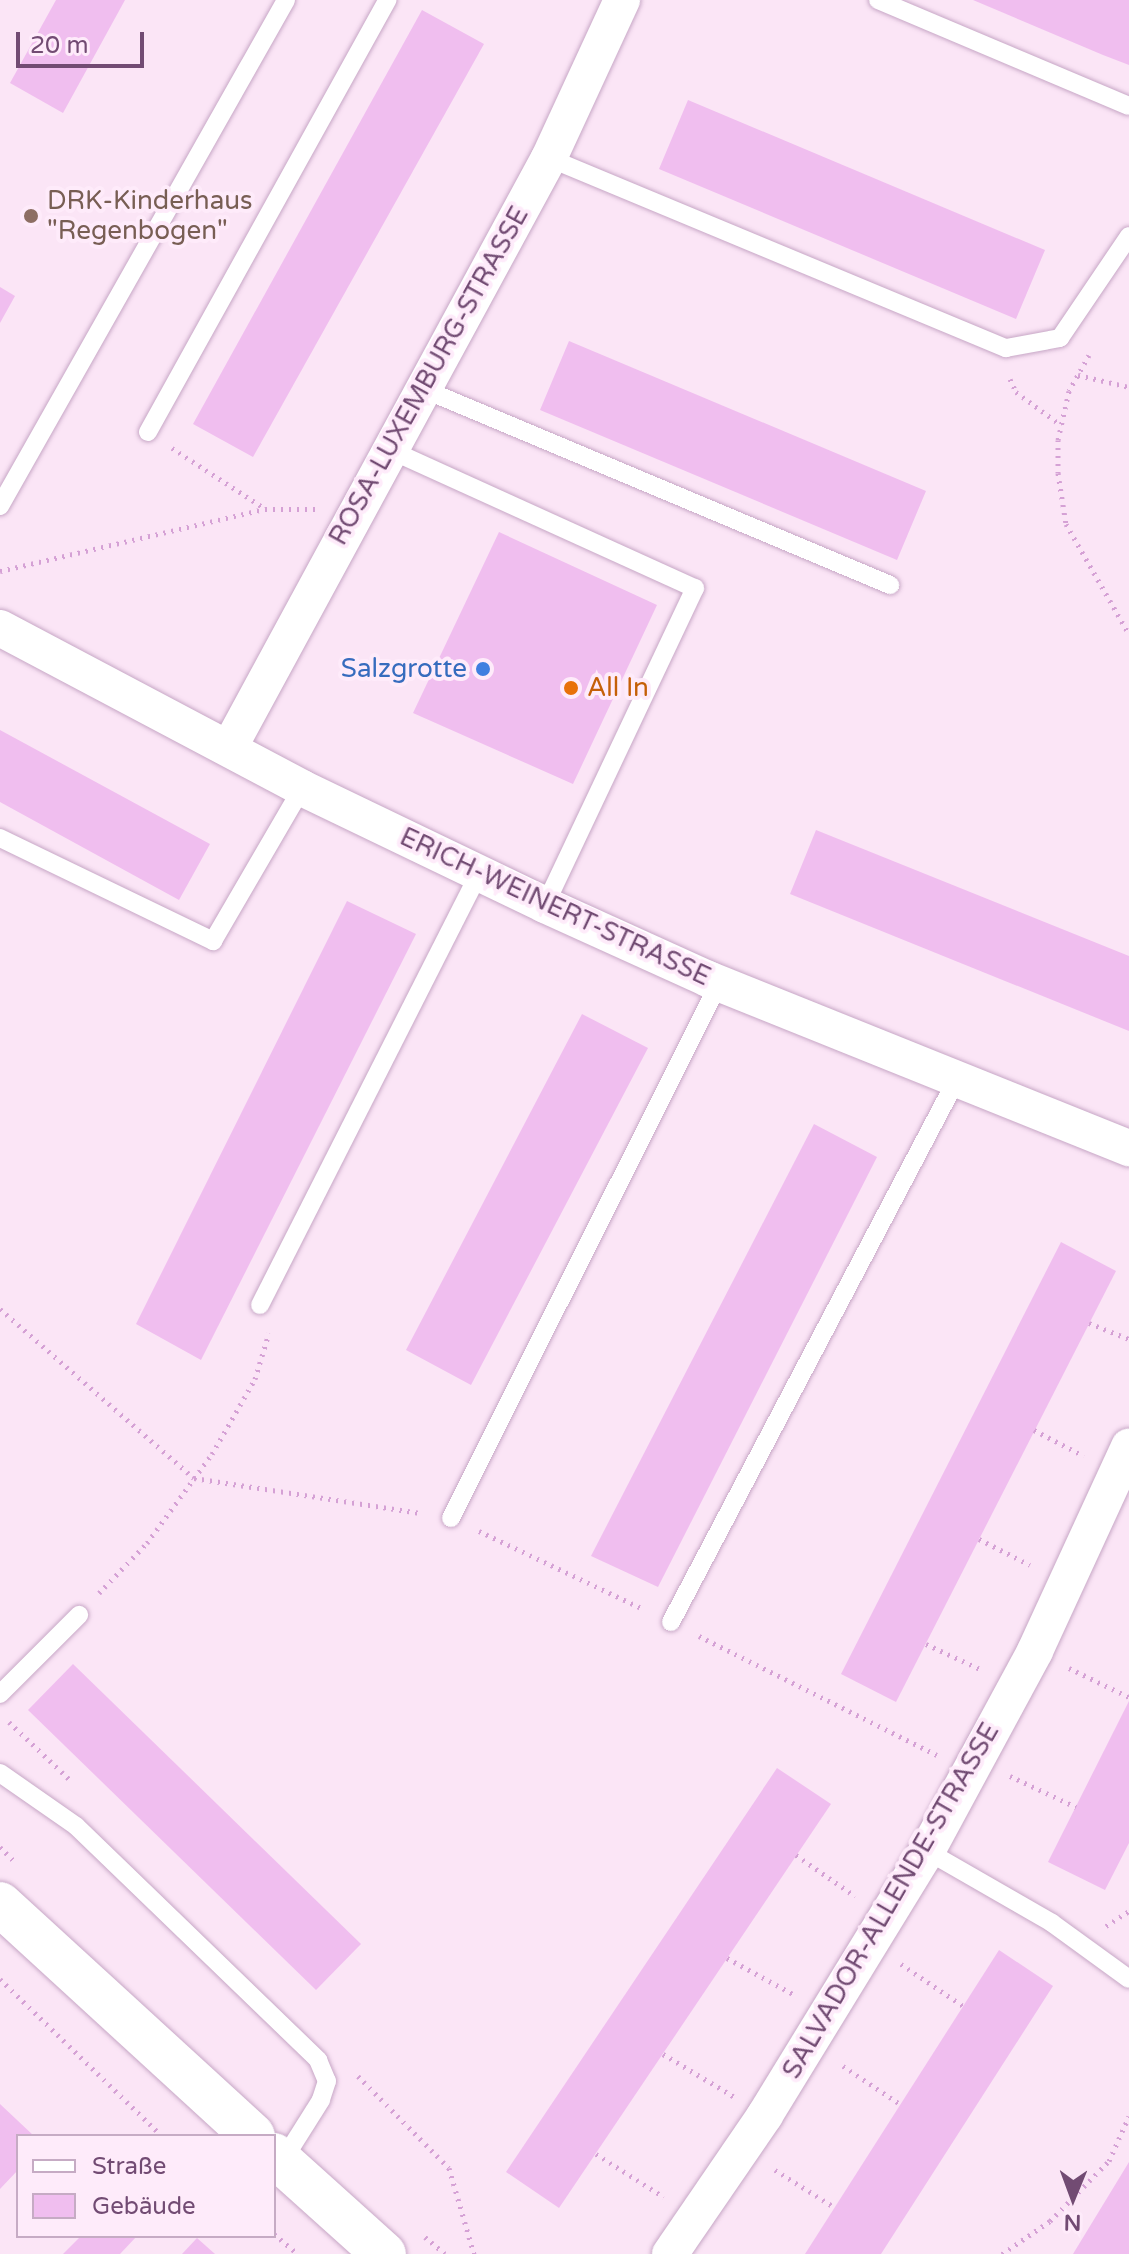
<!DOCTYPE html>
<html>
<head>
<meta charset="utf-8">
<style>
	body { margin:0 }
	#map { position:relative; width:1129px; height:2254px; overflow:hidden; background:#fbe5f6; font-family:"Varela Round",sans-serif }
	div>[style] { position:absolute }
	.building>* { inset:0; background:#f0beef }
	.path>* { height:5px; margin-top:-2.5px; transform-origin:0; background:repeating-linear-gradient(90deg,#d5a1d5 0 2px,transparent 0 8px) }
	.roads { filter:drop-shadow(0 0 2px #c7a7c6) drop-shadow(0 0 2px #c7a7c6) }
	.lane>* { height:18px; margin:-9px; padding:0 9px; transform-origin:9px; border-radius:9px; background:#fff }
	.street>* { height:36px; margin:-18px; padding:0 18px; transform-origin:18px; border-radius:18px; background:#fff }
	.secondary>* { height:44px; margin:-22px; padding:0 22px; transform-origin:22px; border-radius:22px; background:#fff }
	.dots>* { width:22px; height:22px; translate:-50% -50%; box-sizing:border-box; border:4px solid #feebfa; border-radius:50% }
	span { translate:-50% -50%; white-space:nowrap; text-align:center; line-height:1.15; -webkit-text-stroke:8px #feebfa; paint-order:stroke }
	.education-label { font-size:26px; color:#785e54 }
	.left { translate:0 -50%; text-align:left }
	.street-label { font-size:26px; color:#724b73 }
	.shop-label { font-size:26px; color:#366cbe }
	.right { translate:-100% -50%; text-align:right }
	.food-label { font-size:26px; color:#c56008 }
	.legend { position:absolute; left:16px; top:2134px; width:260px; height:104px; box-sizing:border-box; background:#feebfa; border:2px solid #c6abc4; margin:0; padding:10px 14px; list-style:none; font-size:24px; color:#724b73 }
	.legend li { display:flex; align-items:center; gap:16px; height:40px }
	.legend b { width:40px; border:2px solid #c6abc4 }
	.north { position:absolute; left:1033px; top:2158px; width:80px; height:80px; -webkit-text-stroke:6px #feebfa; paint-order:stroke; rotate:181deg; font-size:22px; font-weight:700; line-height:32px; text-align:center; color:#724b73 }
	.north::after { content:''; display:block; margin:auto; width:28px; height:36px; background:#724b73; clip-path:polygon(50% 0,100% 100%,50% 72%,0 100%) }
	.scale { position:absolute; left:16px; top:32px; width:128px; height:36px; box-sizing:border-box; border:4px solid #724b73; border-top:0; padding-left:10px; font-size:24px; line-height:28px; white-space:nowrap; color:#724b73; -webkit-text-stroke:6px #feebfa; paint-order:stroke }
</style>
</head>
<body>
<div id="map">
	<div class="building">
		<i style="clip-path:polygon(56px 0,125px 0,63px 113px,10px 83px)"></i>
		<i style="clip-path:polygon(973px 0,1129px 0,1129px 65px,1103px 55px)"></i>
		<i style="clip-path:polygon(422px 10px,484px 44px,253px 457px,193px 424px)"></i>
		<i style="clip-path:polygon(688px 100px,1045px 250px,1016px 319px,659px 169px)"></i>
		<i style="clip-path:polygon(0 287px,15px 296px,0 323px)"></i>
		<i style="clip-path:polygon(569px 341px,926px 491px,897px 560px,540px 410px)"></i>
		<i style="clip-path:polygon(499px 532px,657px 605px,573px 784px,413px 713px)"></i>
		<i style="clip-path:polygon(0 730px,210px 844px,179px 900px,0 802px)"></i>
		<i style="clip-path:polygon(816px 830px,1129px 956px,1129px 1031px,790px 894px)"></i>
		<i style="clip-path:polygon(347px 901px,416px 934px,201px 1360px,136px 1324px)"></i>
		<i style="clip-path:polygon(582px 1014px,648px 1048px,471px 1385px,406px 1350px)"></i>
		<i style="clip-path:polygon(814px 1124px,877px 1157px,658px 1587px,591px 1556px)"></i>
		<i style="clip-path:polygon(1061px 1242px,1116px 1271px,896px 1702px,841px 1674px)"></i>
		<i style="clip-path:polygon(73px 1664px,361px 1944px,316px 1990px,28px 1710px)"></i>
		<i style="clip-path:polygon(1129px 1701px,1129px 1843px,1105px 1890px,1048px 1862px)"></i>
		<i style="clip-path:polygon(777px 1768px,831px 1804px,559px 2208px,506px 2172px)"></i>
		<i style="clip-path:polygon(999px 1950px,1053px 1986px,881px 2254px,805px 2254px)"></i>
		<i style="clip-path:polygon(0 2104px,34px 2136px,18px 2136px,18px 2170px,0 2189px)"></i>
		<i style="clip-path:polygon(1129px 2162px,1129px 2254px,1073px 2254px)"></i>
		<i style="clip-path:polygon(81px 2236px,137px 2236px,120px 2254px,63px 2254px)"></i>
		<i style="clip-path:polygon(197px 2238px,215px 2254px,182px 2254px)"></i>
	</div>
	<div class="path">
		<i style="left:1089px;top:355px;width:41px;rotate:119.1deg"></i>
		<i style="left:1069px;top:391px;width:50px;rotate:102.7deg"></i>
		<i style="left:1058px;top:440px;width:33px;rotate:90deg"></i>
		<i style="left:1058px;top:473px;width:52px;rotate:81.1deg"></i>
		<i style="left:1066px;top:524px;width:127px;rotate:60.2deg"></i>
		<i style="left:1078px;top:375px;width:52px;rotate:13.2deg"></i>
		<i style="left:1010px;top:379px;width:14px;rotate:65deg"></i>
		<i style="left:1016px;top:392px;width:56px;rotate:36.3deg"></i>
		<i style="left:172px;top:448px;width:110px;rotate:33.1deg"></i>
		<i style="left:0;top:571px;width:272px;rotate:-13.2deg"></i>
		<i style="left:265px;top:509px;width:50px"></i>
		<i style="left:0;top:1309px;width:257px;rotate:41.1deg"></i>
		<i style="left:194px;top:1478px;width:229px;rotate:8.8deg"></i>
		<i style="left:1089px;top:1323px;width:43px;rotate:21.8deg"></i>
		<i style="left:1034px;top:1430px;width:56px;rotate:27.5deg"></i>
		<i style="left:479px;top:1531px;width:182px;rotate:25.4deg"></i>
		<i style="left:979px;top:1539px;width:57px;rotate:27deg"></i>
		<i style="left:99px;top:1593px;width:69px;rotate:-46.2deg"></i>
		<i style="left:147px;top:1543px;width:110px;rotate:-53.9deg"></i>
		<i style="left:212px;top:1454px;width:86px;rotate:-60.2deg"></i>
		<i style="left:255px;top:1379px;width:48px;rotate:-73.1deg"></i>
		<i style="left:699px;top:1636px;width:266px;rotate:26.6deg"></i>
		<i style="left:926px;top:1644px;width:62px;rotate:24.9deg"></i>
		<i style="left:1069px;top:1668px;width:67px;rotate:25.8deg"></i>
		<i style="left:9px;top:1722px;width:83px;rotate:43.5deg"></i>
		<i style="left:1010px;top:1776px;width:73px;rotate:25.2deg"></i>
		<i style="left:0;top:1847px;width:20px;rotate:45deg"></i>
		<i style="left:796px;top:1855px;width:72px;rotate:34.8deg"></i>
		<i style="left:1106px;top:1926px;width:27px;rotate:-33deg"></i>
		<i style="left:727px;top:1958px;width:77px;rotate:28.6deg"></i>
		<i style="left:901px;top:1964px;width:75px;rotate:34.1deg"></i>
		<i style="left:0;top:1979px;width:226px;rotate:44.1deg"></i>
		<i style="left:663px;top:2054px;width:82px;rotate:31deg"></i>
		<i style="left:843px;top:2066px;width:69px;rotate:33.7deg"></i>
		<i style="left:358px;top:2076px;width:129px;rotate:45.3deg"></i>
		<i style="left:449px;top:2168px;width:90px;rotate:73.8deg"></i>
		<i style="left:596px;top:2154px;width:80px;rotate:32.3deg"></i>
		<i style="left:775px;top:2170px;width:70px;rotate:32.1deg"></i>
		<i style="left:274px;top:2234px;width:31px;rotate:40deg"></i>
		<i style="left:425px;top:2237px;width:26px;rotate:40deg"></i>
		<i style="left:1002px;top:2254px;width:58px;rotate:-34.5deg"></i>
		<i style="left:1050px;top:2221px;width:84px;rotate:-45.5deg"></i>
		<i style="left:1109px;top:2161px;width:49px;rotate:-66deg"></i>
	</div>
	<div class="roads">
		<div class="lane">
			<i style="left:878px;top:0;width:272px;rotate:22.9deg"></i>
			<i style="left:549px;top:158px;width:495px;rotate:22.6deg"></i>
			<i style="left:1006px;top:348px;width:55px;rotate:-10.5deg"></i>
			<i style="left:1060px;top:338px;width:123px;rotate:-55.9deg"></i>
			<i style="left:421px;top:388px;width:509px;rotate:22.78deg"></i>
			<i style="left:148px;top:432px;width:494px;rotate:-61deg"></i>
			<i style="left:388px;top:449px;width:337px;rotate:24.4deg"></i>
			<i style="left:695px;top:588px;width:351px;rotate:115.3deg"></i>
			<i style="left:0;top:506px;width:581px;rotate:-60.52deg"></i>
			<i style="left:0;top:838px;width:237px;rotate:25.8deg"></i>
			<i style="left:213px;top:941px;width:177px;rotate:-59.8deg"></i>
			<i style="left:260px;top:1305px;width:483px;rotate:-63.1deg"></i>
			<i style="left:451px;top:1518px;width:598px;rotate:-63.39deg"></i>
			<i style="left:671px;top:1622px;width:616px;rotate:-62.23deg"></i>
			<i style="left:0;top:1694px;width:112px;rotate:-45deg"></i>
			<i style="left:0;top:1773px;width:93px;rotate:34.9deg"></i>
			<i style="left:76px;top:1826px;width:337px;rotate:44deg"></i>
			<i style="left:318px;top:2060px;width:23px;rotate:67deg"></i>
			<i style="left:327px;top:2081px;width:20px;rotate:108deg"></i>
			<i style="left:321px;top:2100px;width:73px;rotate:122.2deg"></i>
			<i style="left:927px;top:1851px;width:144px;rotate:29.9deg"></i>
			<i style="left:1052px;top:1923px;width:95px;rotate:36deg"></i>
		</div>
		<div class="street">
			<i style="left:0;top:628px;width:342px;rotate:27.9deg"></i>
			<i style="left:302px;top:788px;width:270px;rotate:25.7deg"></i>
			<i style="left:545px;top:905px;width:179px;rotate:24.4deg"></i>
			<i style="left:708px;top:979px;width:454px;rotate:21.9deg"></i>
			<i style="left:229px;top:748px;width:671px;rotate:-61.53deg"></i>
			<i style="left:549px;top:158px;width:174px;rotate:-65.2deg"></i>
			<i style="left:670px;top:2254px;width:168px;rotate:-55.6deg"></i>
			<i style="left:765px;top:2115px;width:310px;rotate:-58.5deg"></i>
			<i style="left:927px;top:1851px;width:227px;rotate:-61.6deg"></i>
			<i style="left:1035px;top:1651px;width:225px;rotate:-65.3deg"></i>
		</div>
		<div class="secondary">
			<i style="left:0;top:1904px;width:343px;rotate:42.5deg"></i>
			<i style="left:274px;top:2155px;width:148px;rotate:42deg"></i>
		</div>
	</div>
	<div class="dots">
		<i style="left:31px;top:216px;background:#8d6e63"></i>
		<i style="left:483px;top:669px;background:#3f7fe0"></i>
		<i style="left:571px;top:688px;background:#e8710a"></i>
	</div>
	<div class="education-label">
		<span class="left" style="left:47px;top:216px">DRK-Kinderhaus<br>"Regenbogen"</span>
	</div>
	<div class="street-label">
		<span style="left:429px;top:376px;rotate:-61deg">ROSA-LUXEMBURG-STRASSE</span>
		<span style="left:555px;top:907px;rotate:25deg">ERICH-WEINERT-STRASSE</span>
		<span style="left:891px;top:1901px;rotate:-60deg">SALVADOR-ALLENDE-STRASSE</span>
	</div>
	<div class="shop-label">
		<span class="right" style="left:467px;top:669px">Salzgrotte</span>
	</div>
	<div class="food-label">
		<span class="left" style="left:587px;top:688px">All In</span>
	</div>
	<ul class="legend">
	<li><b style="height:10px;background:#fff"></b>Straße</li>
	<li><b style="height:22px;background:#f0beef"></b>Gebäude</li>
	</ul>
	<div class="north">N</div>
	<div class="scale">20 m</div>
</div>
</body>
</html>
